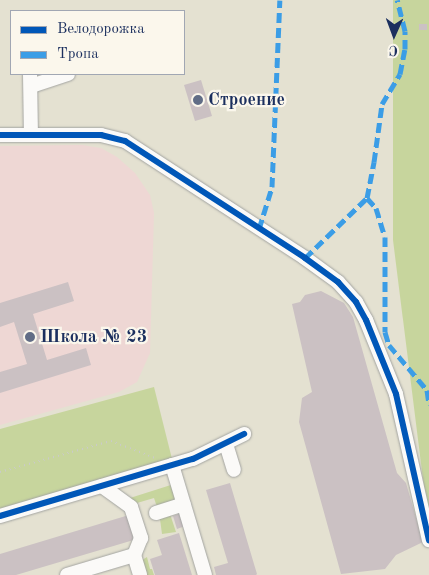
<!DOCTYPE html>
<html>
<head>
<meta charset="utf-8">
<style>
	body { margin:0 }
	#map { position:relative; width:429px; height:575px; overflow:hidden; background:#e4e1d1; font-family:"Old Standard TT",serif }
	div>[style] { position:absolute }
	.built>* { inset:0; background:#eed7d4 }
	.green>* { inset:0; background:#c7d59d }
	.building>* { inset:0; background:#cbc1c3 }
	.path>* { height:2px; margin-top:-1px; transform-origin:0; background:repeating-linear-gradient(90deg,#cacaca 0 1px,transparent 0 5px) }
	.roads { filter:drop-shadow(0 0 1px #a3a4a1) drop-shadow(0 0 1px #a3a4a1) }
	.minor>* { height:14px; margin:-7px; padding:0 7px; transform-origin:7px; border-radius:7px; background:#fbfaf8 }
	.quiet>* { height:5px; margin-top:-2.5px; transform-origin:0; background:repeating-linear-gradient(90deg,#3b9de6 0 10px,transparent 0 15px) }
	.cycleway>* { height:6px; margin:-3px; padding:0 3px; transform-origin:3px; border-radius:3px; background:#0057b8 }
	.dots>* { width:14px; height:14px; translate:-50% -50%; box-sizing:border-box; border:2px solid #fbf7ec; border-radius:50% }
	span { translate:-50% -50%; white-space:nowrap; text-align:center; line-height:1.15; -webkit-text-stroke:4.5px #fbf7ec; paint-order:stroke }
	.poi-label { font-size:18px; color:#1b2f5e; font-weight:700 }
	.left { translate:0 -50%; text-align:left }
	.legend { position:absolute; left:10px; top:10px; width:175px; height:65px; box-sizing:border-box; background:#fbf7ec; border:1px solid #a1a7b3; margin:0; padding:6px 9px; list-style:none; font-size:15px; color:#1b2f5e }
	.legend li { display:flex; align-items:center; gap:10px; height:25px }
	.legend b { width:25px; border:1px solid #a1a7b3 }
	.north { position:absolute; left:369px; top:10px; width:50px; height:50px; -webkit-text-stroke:4px #fbf7ec; paint-order:stroke; rotate:182deg; font-size:14px; font-weight:700; line-height:20px; text-align:center; color:#1b2f5e }
	.north::after { content:''; display:block; margin:auto; width:18px; height:22px; background:#1b2f5e; clip-path:polygon(50% 0,100% 100%,50% 72%,0 100%) }
</style>
</head>
<body>
<div id="map">
	<div class="built">
		<i style="clip-path:polygon(82px 145px,101px 148px,117px 157px,135px 173px,150px 195px,154px 213px,150px 353px,137px 382px,119px 392px,0 425px,0 146px)"></i>
	</div>
	<div class="green">
		<i style="clip-path:polygon(393px 0,429px 0,429px 527px,393px 240px)"></i>
		<i style="clip-path:polygon(154px 387px,172px 459px,0 510px,0 429px)"></i>
		<i style="clip-path:polygon(174px 484px,179px 500px,157px 507px,154px 498px,137px 503px,130px 498px)"></i>
		<i style="clip-path:polygon(170px 514px,176px 532px,162px 534px,160px 519px)"></i>
		<i style="clip-path:polygon(147px 557px,150px 569px,152px 569px,154px 575px,144px 575px,142px 560px)"></i>
	</div>
	<div class="building">
		<i style="clip-path:polygon(419px 24px,427px 24px,427px 30px,419px 30px)"></i>
		<i style="clip-path:polygon(201px 80px,212px 116px,195px 121px,184px 85px)"></i>
		<i style="clip-path:polygon(68px 282px,74px 301px,33px 314px,47px 360px,86px 348px,91px 365px,0 393px,0 372px,27px 364px,14px 322px,0 327px,0 303px)"></i>
		<i style="clip-path:polygon(321px 291px,344px 303px,353px 317px,397px 473px,406px 483px,423px 542px,396px 555px,385px 569px,341px 574px,299px 422px,302px 398px,312px 392px,292px 304px,300px 302px,305px 295px)"></i>
		<i style="clip-path:polygon(230px 483px,257px 574px,256px 575px,216px 575px,214px 567px,228px 563px,206px 490px)"></i>
		<i style="clip-path:polygon(181px 513px,185px 526px,177px 529px,173px 516px)"></i>
		<i style="clip-path:polygon(129px 515px,137px 539px,16px 575px,0 575px,0 554px)"></i>
		<i style="clip-path:polygon(179px 533px,192px 575px,155px 575px,150px 559px,162px 555px,157px 540px)"></i>
	</div>
	<div class="path">
		<i style="left:0;top:472px;width:115px;rotate:-15.6deg"></i>
		<i style="left:111px;top:441px;width:47px;rotate:21.1deg"></i>
	</div>
	<div class="roads">
		<div class="minor">
			<i style="left:30px;top:74px;width:61px;rotate:89.1deg"></i>
			<i style="left:31px;top:86px;width:39px;rotate:-18deg"></i>
			<i style="left:0;top:135px;width:101px"></i>
			<i style="left:101px;top:135px;width:25px;rotate:14deg"></i>
			<i style="left:125px;top:141px;width:215px;rotate:33deg"></i>
			<i style="left:305px;top:258px;width:41px;rotate:36deg"></i>
			<i style="left:338px;top:282px;width:27px;rotate:48deg"></i>
			<i style="left:356px;top:302px;width:21px;rotate:61deg"></i>
			<i style="left:366px;top:320px;width:80px;rotate:67.9deg"></i>
			<i style="left:396px;top:394px;width:150px;rotate:77.3deg"></i>
			<i style="left:226px;top:444px;width:27px;rotate:73deg"></i>
			<i style="left:172px;top:465px;width:115px;rotate:73.3deg"></i>
			<i style="left:102px;top:486px;width:36px;rotate:36deg"></i>
			<i style="left:131px;top:507px;width:33px;rotate:72deg"></i>
			<i style="left:141px;top:538px;width:18px;rotate:112deg"></i>
			<i style="left:134px;top:555px;width:21px;rotate:73deg"></i>
			<i style="left:156px;top:513px;width:29px;rotate:-18deg"></i>
			<i style="left:0;top:516px;width:201px;rotate:-16.5deg"></i>
			<i style="left:193px;top:459px;width:57px;rotate:-26.1deg"></i>
			<i style="left:67px;top:575px;width:70px;rotate:-16.6deg"></i>
		</div>
	</div>
	<div class="quiet">
		<i style="left:367px;top:198px;width:13px;rotate:48deg"></i>
		<i style="left:376px;top:208px;width:30px;rotate:73deg"></i>
		<i style="left:385px;top:237px;width:95px;rotate:90deg"></i>
		<i style="left:385px;top:332px;width:14px;rotate:73deg"></i>
		<i style="left:389px;top:345px;width:59px;rotate:49.8deg"></i>
		<i style="left:427px;top:390px;width:15px;rotate:82deg"></i>
		<i style="left:259px;top:229px;width:44px;rotate:-72.8deg"></i>
		<i style="left:272px;top:187px;width:187px;rotate:-87.6deg"></i>
		<i style="left:305px;top:258px;width:86px;rotate:-44.1deg"></i>
		<i style="left:367px;top:198px;width:37px;rotate:-79deg"></i>
		<i style="left:374px;top:162px;width:59px;rotate:-82.1deg"></i>
		<i style="left:382px;top:104px;width:35px;rotate:-59deg"></i>
		<i style="left:400px;top:74px;width:25px;rotate:-79deg"></i>
		<i style="left:405px;top:49px;width:18px;rotate:-90deg"></i>
		<i style="left:405px;top:31px;width:32px;rotate:-104deg"></i>
	</div>
	<div class="cycleway">
		<i style="left:0;top:135px;width:101px"></i>
		<i style="left:101px;top:135px;width:25px;rotate:14deg"></i>
		<i style="left:125px;top:141px;width:215px;rotate:33deg"></i>
		<i style="left:305px;top:258px;width:41px;rotate:36deg"></i>
		<i style="left:338px;top:282px;width:27px;rotate:48deg"></i>
		<i style="left:356px;top:302px;width:21px;rotate:61deg"></i>
		<i style="left:366px;top:320px;width:80px;rotate:67.9deg"></i>
		<i style="left:396px;top:394px;width:150px;rotate:77.3deg"></i>
		<i style="left:0;top:516px;width:201px;rotate:-16.5deg"></i>
		<i style="left:193px;top:459px;width:57px;rotate:-26.1deg"></i>
	</div>
	<div class="dots">
		<i style="left:198px;top:100px;background:#616d86"></i>
		<i style="left:30px;top:337px;background:#616d86"></i>
	</div>
	<div class="poi-label">
		<span class="left" style="left:208px;top:100px">Строение</span>
		<span class="left" style="left:40px;top:337px">Школа № 23</span>
	</div>
	<ul class="legend">
	<li><b style="height:6px;background:#0057b8"></b>Велодорожка</li>
	<li><b style="height:6px;background:#3b9de6"></b>Тропа</li>
	</ul>
	<div class="north">С</div>
</div>
</body>
</html>
